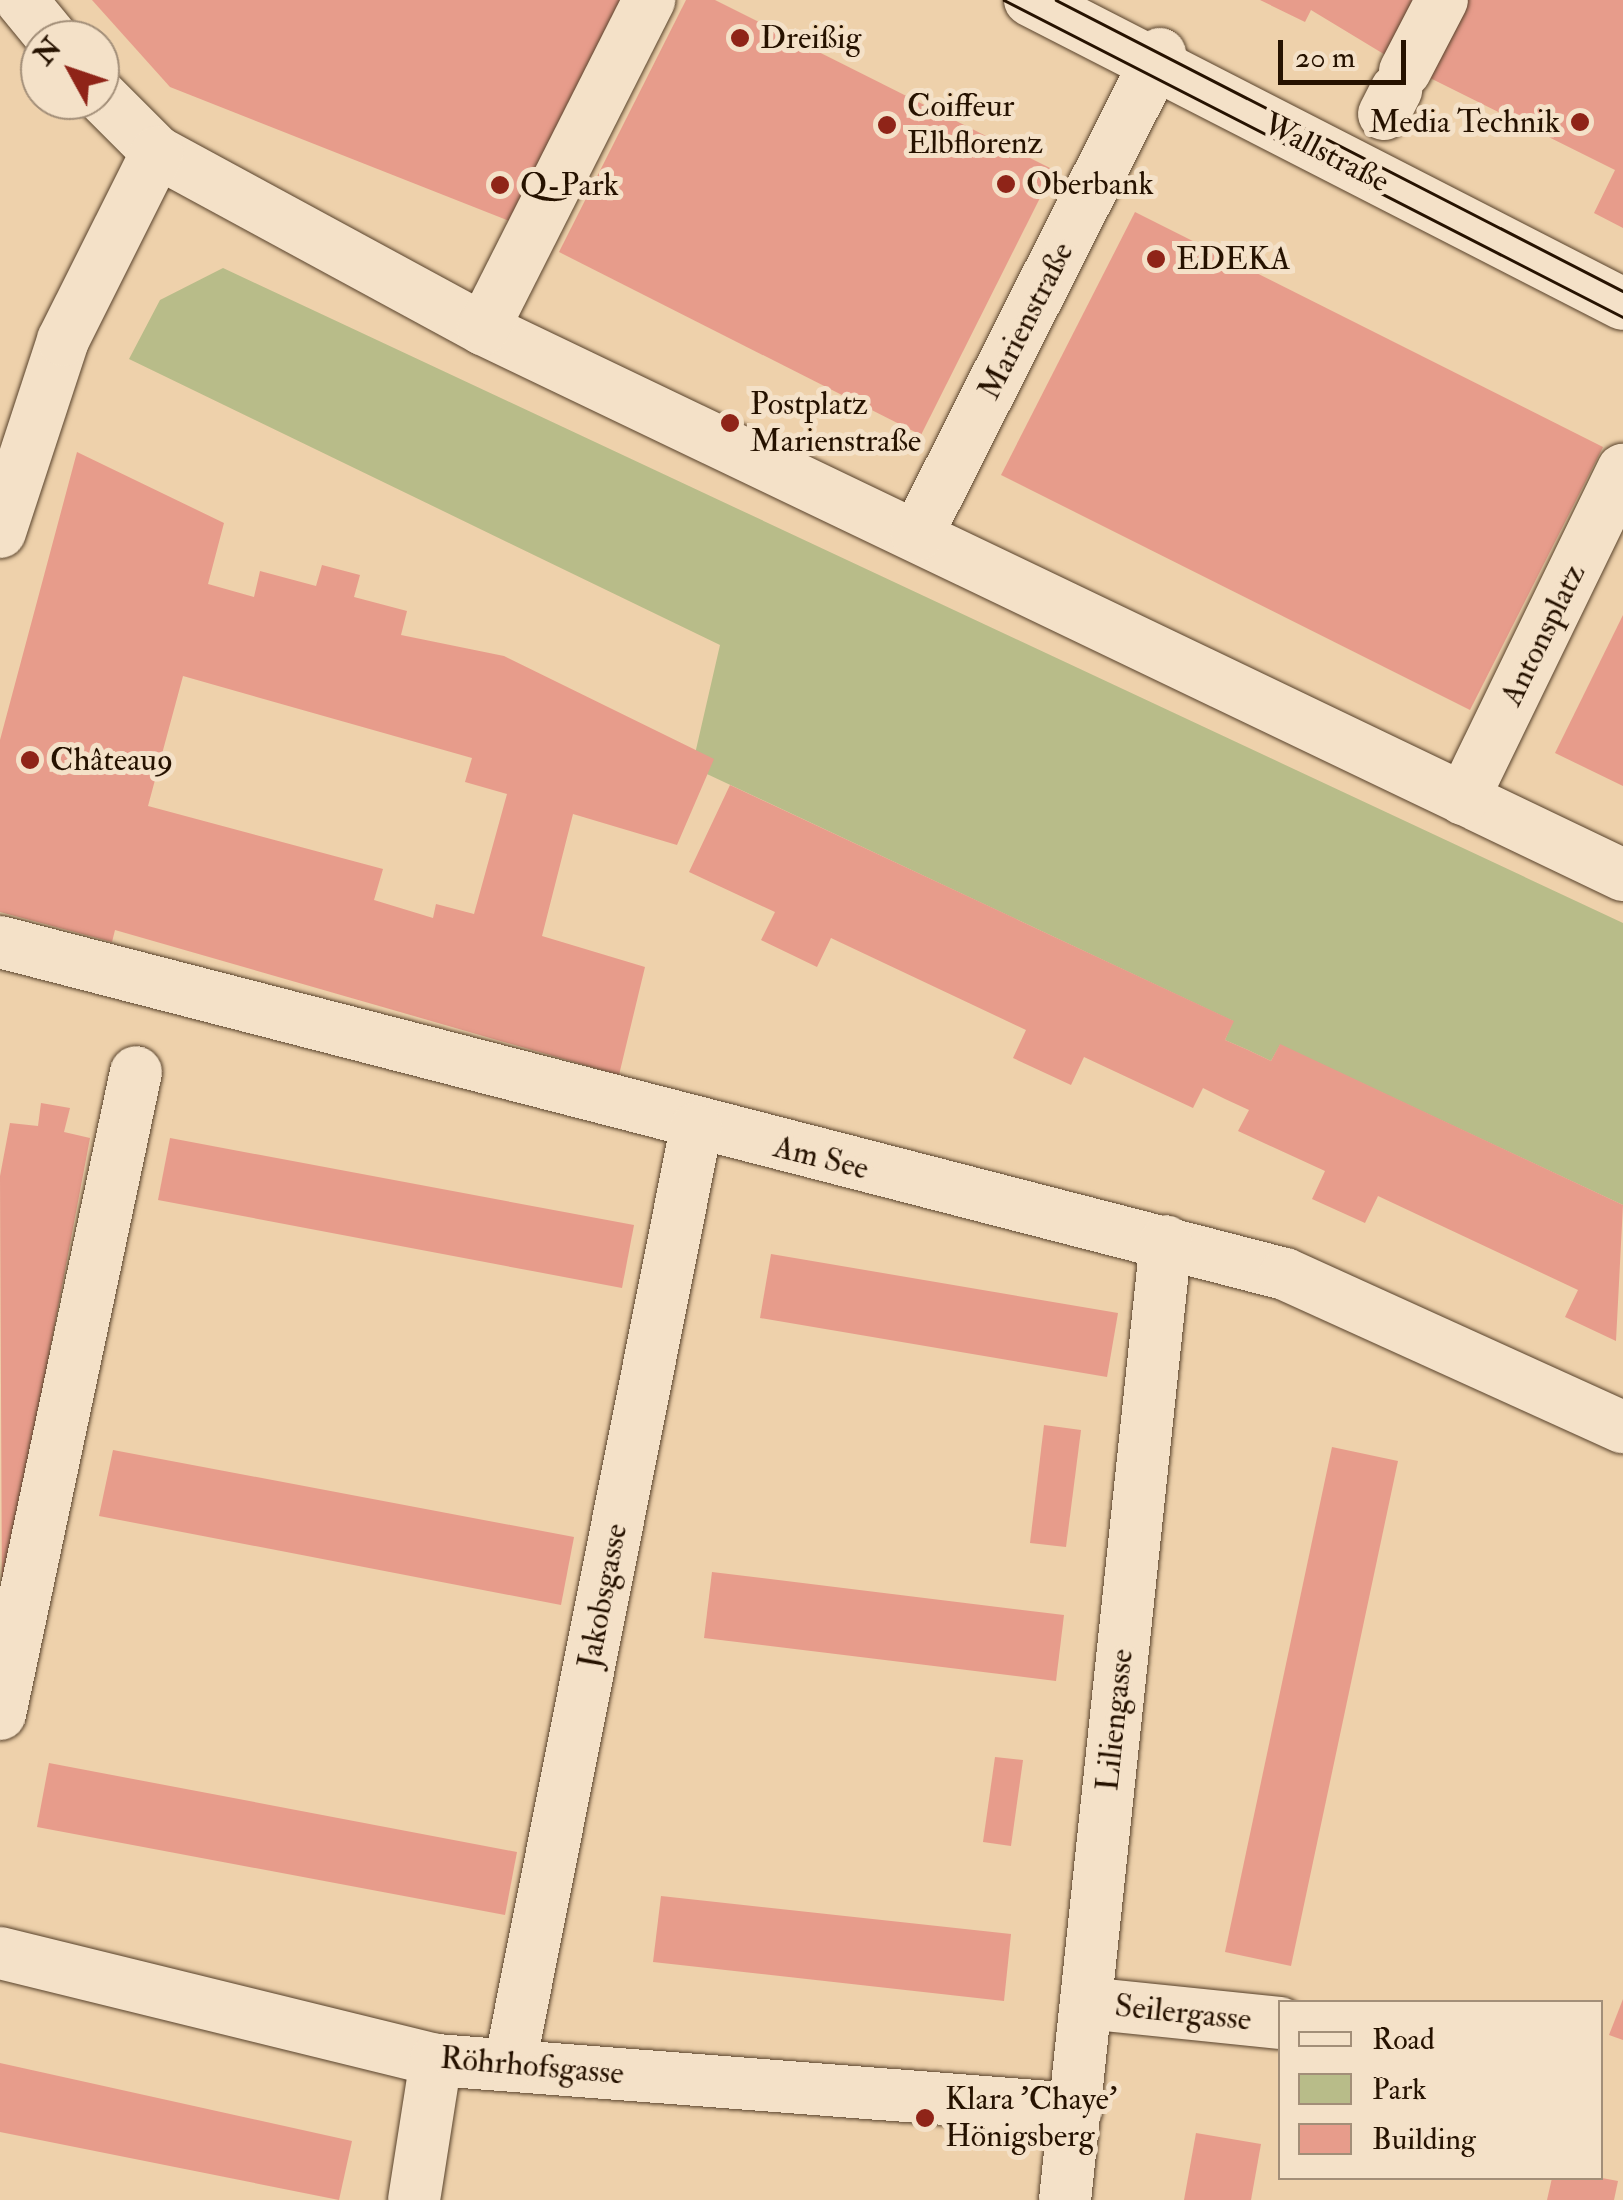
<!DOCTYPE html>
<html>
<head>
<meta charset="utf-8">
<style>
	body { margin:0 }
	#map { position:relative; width:1623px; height:2200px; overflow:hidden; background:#eed1ab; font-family:"IM FELL Double Pica",serif }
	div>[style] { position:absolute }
	.green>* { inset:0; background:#b8bc89 }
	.building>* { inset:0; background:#e79c8b }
	.roads { filter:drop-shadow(0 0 2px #58422b) drop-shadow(0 0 2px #58422b) }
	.minor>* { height:52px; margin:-26px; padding:0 26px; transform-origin:26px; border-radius:26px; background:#f4e1c8 }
	.tram>* { height:2.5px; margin:-1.25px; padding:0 1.25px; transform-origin:1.25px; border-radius:1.25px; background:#261200 }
	.dots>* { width:28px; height:28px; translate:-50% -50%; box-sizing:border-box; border:5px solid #f4e1c8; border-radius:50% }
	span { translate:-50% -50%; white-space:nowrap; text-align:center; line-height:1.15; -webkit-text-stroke:10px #f4e1c8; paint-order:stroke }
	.poi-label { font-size:32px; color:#261200 }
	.left { translate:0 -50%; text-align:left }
	.right { translate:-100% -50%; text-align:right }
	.street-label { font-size:32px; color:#261200 }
	.legend { position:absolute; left:1278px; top:2000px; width:325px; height:180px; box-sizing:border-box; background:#f4e1c8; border:2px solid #a28e78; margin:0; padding:12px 18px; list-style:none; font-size:30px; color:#261200 }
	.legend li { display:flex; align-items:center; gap:20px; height:50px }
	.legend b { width:50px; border:2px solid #a28e78 }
	.north { position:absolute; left:20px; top:20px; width:100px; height:100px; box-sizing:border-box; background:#f4e1c8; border:2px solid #a28e78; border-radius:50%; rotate:310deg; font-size:28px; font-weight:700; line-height:40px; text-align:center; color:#261200 }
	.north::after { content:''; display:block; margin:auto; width:35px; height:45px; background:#8f2418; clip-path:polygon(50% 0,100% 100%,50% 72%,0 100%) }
	.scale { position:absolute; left:1278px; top:40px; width:128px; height:45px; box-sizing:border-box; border:5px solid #261200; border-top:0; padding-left:12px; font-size:30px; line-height:35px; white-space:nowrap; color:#261200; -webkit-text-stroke:8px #f4e1c8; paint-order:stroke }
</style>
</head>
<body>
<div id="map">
	<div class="green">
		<i style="clip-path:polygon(223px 268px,1623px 923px,1623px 1205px,1280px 1045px,1271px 1061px,1248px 1050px,1225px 1040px,1233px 1021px,692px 767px,720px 645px,129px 359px,160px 300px)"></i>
	</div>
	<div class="building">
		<i style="clip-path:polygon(92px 0,627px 0,517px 224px,170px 87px)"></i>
		<i style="clip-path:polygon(686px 0,715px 0,1054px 170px,921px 435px,559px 252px)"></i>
		<i style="clip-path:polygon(1260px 0,1416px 0,1387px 56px,1311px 10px,1305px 22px)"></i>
		<i style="clip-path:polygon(1466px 0,1623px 0,1623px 228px,1594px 213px,1615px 170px,1428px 77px)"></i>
		<i style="clip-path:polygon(1135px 212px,1603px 447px,1470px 710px,1001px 475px)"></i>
		<i style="clip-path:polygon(evenodd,77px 452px,224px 523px,208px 584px,254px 597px,260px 571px,316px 586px,322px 565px,360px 575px,354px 597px,407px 611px,401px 635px,504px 656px,714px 759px,677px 845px,573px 814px,542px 936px,645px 967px,619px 1075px,115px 930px,112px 942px,0 912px,0 740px,77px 452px,183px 676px,472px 758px,465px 782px,507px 794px,474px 914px,436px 904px,433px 918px,374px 900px,383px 869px,148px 806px,183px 676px)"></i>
		<i style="clip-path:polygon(1623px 615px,1623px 786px,1555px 753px)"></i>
		<i style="clip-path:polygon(730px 785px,1234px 1021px,1225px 1040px,1248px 1050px,1271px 1061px,1280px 1044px,1623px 1205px,1616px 1341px,1565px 1317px,1578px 1290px,1378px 1196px,1365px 1223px,1312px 1199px,1325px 1171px,1238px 1131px,1249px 1110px,1225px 1099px,1203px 1088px,1193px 1108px,1084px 1057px,1071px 1085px,1013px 1058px,1026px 1030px,831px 938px,817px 967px,761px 940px,775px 912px,689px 872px)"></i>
		<i style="clip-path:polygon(41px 1103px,70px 1108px,64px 1132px,90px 1138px,2px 1604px,0 1176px,10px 1123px,38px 1126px)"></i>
		<i style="clip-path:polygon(170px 1138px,634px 1225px,622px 1288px,158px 1200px)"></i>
		<i style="clip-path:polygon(771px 1254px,1118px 1313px,1107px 1377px,760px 1318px)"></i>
		<i style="clip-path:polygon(1044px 1425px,1081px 1430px,1066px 1547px,1030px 1543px)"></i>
		<i style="clip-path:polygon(1332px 1447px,1398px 1461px,1291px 1966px,1225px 1952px)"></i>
		<i style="clip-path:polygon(113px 1450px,574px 1537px,561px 1605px,99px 1516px)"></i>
		<i style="clip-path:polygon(712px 1572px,1064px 1615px,1056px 1681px,704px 1638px)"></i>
		<i style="clip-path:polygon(995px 1757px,1023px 1760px,1011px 1846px,983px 1842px)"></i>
		<i style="clip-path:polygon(49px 1763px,517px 1852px,505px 1915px,37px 1827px)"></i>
		<i style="clip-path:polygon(661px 1896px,1011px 1934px,1004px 2001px,653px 1962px)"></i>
		<i style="clip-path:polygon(1623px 1999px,1623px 2040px,1609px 2035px)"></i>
		<i style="clip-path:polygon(0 2063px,352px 2141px,339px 2200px,0 2132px)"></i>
		<i style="clip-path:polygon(1196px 2133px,1261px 2144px,1251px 2200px,1184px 2200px)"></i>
		<i style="clip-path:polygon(1552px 2178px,1602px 2178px,1618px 2181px,1614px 2200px,1547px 2200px)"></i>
	</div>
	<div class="roads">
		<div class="minor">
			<i style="left:21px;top:0;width:52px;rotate:50.5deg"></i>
			<i style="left:1030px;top:0;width:666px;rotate:27.14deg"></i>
			<i style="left:1405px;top:71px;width:80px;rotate:-62.5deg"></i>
			<i style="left:100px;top:95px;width:81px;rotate:45deg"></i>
			<i style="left:157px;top:152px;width:371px;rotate:28.5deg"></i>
			<i style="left:483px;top:329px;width:1264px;rotate:25.59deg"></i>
			<i style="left:1384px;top:114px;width:27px;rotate:-63deg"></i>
			<i style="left:483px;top:329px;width:369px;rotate:-63.2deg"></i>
			<i style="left:0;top:532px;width:202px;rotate:-71.8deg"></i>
			<i style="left:63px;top:340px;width:210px;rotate:-63.4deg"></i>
			<i style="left:917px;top:535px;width:539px;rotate:-63.2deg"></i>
			<i style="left:1463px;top:799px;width:366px;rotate:-64.1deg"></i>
			<i style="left:0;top:942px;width:1327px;rotate:14.49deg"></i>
			<i style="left:1285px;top:1274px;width:371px;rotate:24.4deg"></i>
			<i style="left:0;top:1714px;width:656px;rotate:-78.04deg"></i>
			<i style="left:0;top:1953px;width:449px;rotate:13.8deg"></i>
			<i style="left:436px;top:2060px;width:642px;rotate:4.38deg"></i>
			<i style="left:1086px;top:2003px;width:195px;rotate:5.9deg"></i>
			<i style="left:510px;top:2064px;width:954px;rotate:-78.76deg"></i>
			<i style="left:414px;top:2200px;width:142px;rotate:-81.1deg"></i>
			<i style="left:1065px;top:2200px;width:964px;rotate:-83.99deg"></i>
		</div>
	</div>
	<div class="tram">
		<i style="left:1004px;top:0;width:695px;rotate:27.12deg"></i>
		<i style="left:1056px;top:0;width:637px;rotate:27.17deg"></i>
	</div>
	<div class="dots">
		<i style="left:740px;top:38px;background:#8f2418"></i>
		<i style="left:1580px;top:122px;background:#8f2418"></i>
		<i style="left:887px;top:125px;background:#8f2418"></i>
		<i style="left:1006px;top:184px;background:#8f2418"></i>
		<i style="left:500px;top:185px;background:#8f2418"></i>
		<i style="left:1156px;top:259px;background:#8f2418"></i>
		<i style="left:730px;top:423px;background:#8f2418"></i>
		<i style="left:30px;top:760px;background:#8f2418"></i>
		<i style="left:925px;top:2118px;background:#8f2418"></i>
	</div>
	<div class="poi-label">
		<span class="left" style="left:760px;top:38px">Dreißig</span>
		<span class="left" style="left:907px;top:125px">Coiffeur<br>Elbflorenz</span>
		<span class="right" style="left:1560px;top:122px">Media Technik</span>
		<span class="left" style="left:1026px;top:184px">Oberbank</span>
		<span class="left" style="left:520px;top:185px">Q-Park</span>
		<span class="left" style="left:1176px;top:259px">EDEKA</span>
		<span class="left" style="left:750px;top:423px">Postplatz<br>Marienstraße</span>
		<span class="left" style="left:50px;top:760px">Château9</span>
		<span class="left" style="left:945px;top:2118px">Klara 'Chaye'<br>Hönigsberg</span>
	</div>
	<div class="street-label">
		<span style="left:1326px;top:153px;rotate:27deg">Wallstraße</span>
		<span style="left:1026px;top:321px;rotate:-63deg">Marienstraße</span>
		<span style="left:1543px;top:635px;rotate:-64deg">Antonsplatz</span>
		<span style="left:821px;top:1158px;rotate:14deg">Am See</span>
		<span style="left:603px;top:1596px;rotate:-79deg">Jakobsgasse</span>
		<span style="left:1115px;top:1720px;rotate:-84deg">Liliengasse</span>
		<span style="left:1183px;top:2013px;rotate:6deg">Seilergasse</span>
		<span style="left:532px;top:2066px;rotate:5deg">Röhrhofsgasse</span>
	</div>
	<ul class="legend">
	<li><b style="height:12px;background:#f4e1c8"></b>Road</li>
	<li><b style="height:28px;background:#b8bc89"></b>Park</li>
	<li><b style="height:28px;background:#e79c8b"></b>Building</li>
	</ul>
	<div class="north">N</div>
	<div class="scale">20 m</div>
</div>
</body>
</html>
